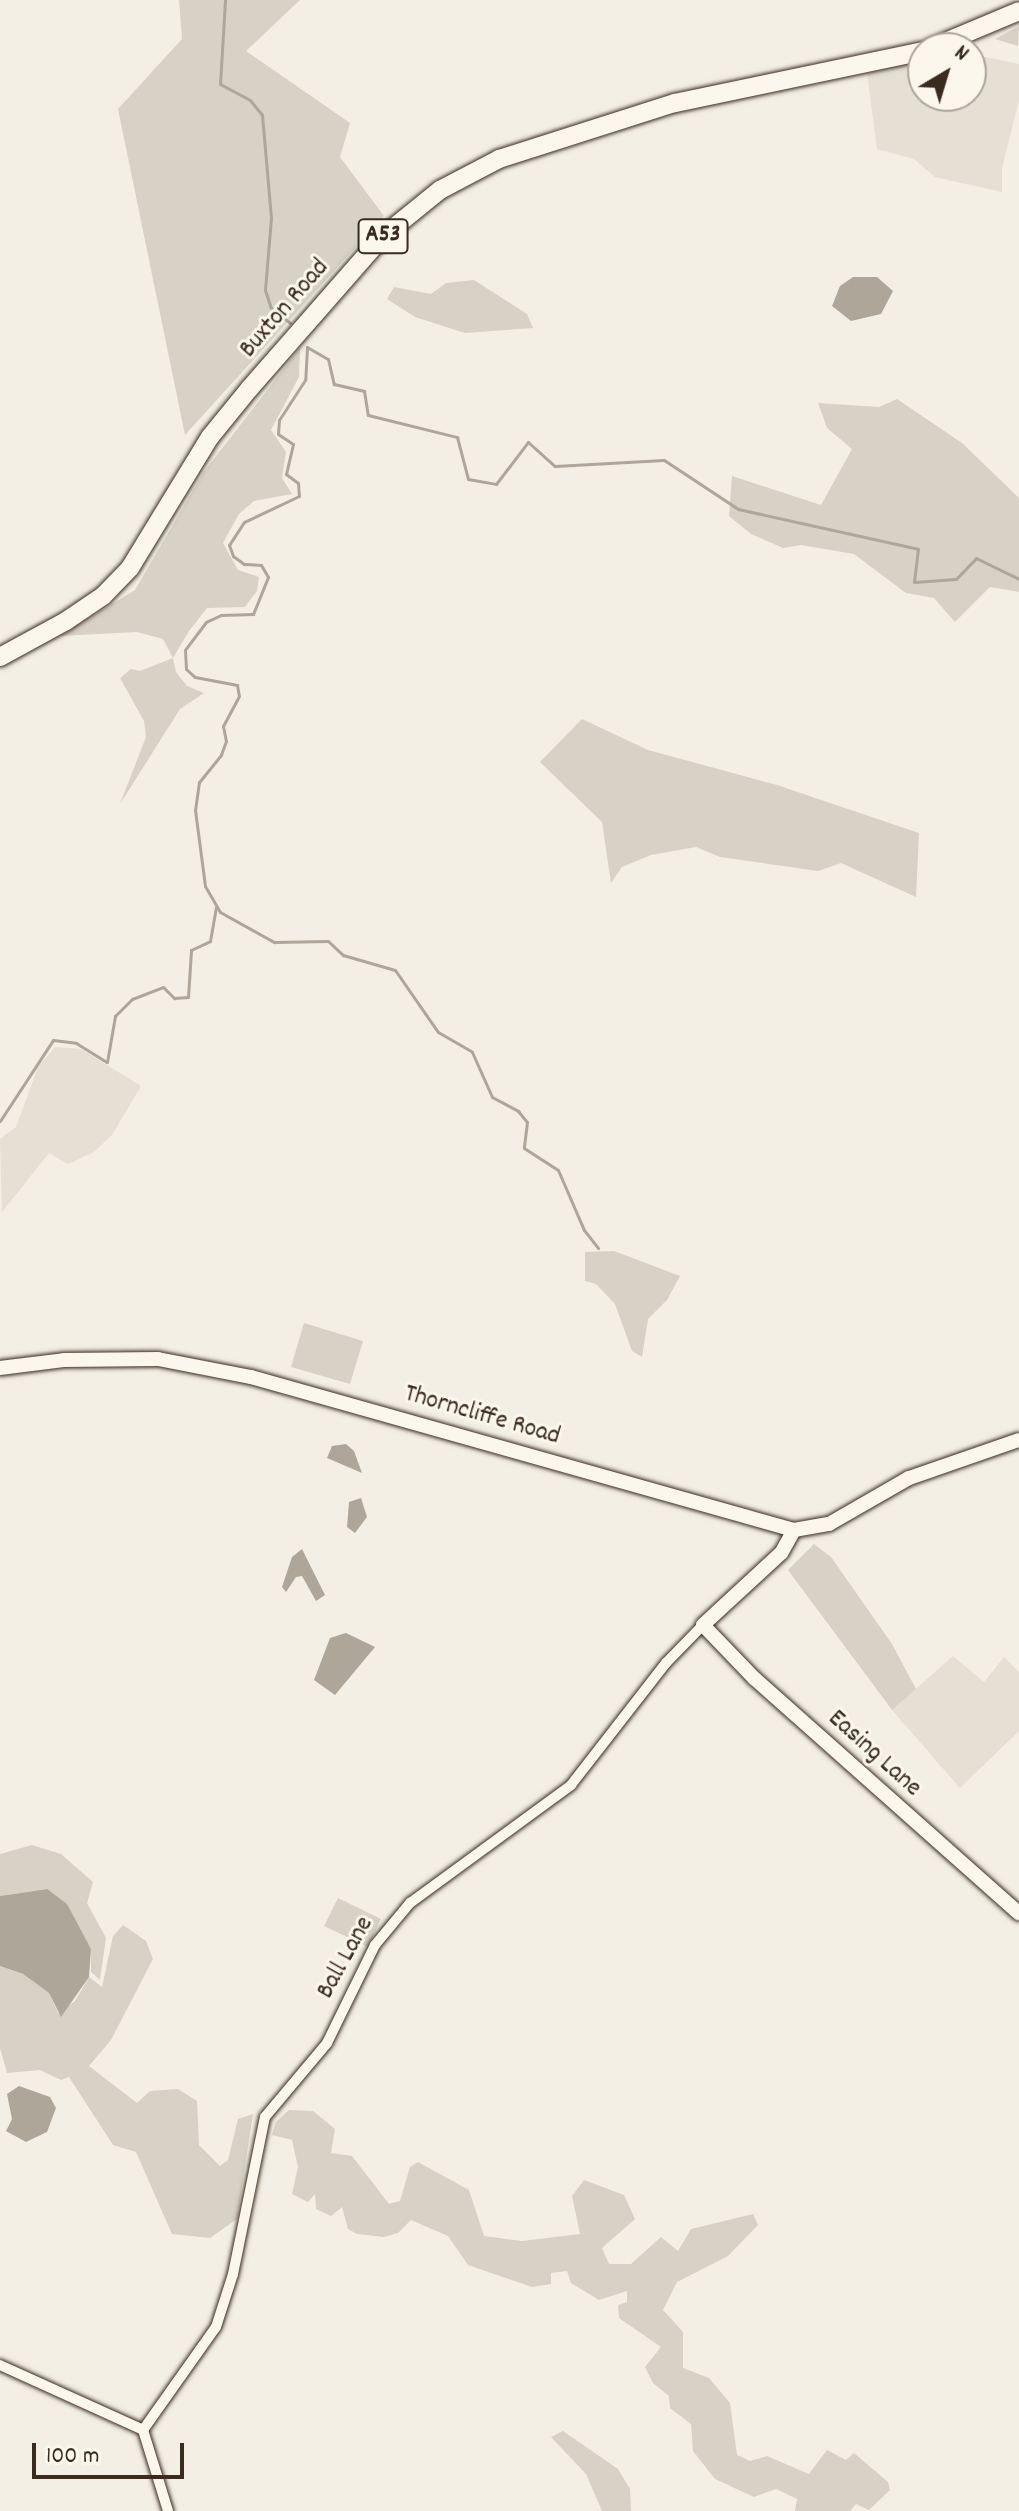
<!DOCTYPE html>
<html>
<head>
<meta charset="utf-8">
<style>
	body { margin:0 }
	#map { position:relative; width:1019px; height:2511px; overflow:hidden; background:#f3efe4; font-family:Dekko,sans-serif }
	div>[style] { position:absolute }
	.built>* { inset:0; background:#e5dfd4 }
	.green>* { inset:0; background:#d8d1c6 }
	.water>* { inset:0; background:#afa69a }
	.stream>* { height:3px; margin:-1.5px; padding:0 1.5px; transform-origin:1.5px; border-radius:1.5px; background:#afa69a }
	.roads { filter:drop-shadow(0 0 2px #3b2a1e) drop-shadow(0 0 2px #3b2a1e) }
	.street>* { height:10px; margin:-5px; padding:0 5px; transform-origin:5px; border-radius:5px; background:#fbf7ec }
	.secondary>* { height:14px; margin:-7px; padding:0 7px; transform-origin:7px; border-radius:7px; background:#fbf7ec }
	.highway>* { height:18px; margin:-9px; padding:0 9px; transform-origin:9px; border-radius:9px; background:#fbf7ec }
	span { translate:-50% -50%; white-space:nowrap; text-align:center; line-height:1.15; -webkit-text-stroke:6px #fbf7ec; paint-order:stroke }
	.shield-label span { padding:2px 6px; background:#fbf7ec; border:2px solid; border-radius:6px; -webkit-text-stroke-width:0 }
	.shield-label { font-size:24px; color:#3b2a1e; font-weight:700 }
	.street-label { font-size:26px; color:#3b2a1e }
	.north { position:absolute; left:907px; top:32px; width:80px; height:80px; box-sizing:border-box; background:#fbf7ec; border:2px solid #aea59a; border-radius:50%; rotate:38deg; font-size:22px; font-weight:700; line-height:32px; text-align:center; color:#3b2a1e }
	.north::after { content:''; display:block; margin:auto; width:28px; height:36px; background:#3b2a1e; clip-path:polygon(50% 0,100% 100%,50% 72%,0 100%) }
	.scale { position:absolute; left:32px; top:2443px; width:152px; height:36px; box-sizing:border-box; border:4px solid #3b2a1e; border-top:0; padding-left:10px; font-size:24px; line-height:28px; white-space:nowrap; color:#3b2a1e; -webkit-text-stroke:6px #fbf7ec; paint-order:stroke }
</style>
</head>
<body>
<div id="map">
	<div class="built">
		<i style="clip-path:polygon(971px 54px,1019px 64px,1019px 100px,1002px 168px,1002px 192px,935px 177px,914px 159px,877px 149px,867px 73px,923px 60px,923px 96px,971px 96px)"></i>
		<i style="clip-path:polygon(55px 1047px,81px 1049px,141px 1086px,112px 1135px,94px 1152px,68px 1164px,49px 1153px,2px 1212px,0 1139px,16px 1127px,38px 1067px)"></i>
		<i style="clip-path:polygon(953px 1656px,984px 1682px,1004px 1657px,1019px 1672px,1019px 1731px,960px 1788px,892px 1710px)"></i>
	</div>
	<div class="green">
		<i style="clip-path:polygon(179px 0,300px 0,246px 51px,350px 123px,340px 157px,384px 216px,185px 435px,118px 109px,182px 39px)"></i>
		<i style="clip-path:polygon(1019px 26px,1018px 46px,995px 39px)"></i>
		<i style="clip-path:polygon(474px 280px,527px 314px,533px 328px,465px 333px,415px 317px,387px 299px,394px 287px,431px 294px,446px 283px)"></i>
		<i style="clip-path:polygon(300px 348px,299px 377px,271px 430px,286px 452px,282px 478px,292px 494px,254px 501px,239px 514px,223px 543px,238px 570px,259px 577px,257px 591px,245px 607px,207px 608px,189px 631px,173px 658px,176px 672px,187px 686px,204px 693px,180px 709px,120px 804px,146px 737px,144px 721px,120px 678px,131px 669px,140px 671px,173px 658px,163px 639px,137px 632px,60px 636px,135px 590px,203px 473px)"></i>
		<i style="clip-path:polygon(897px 399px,962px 443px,1019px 498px,1019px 592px,990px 587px,955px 622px,934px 598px,906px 593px,854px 554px,801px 545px,783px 548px,751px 534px,729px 516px,732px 476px,821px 505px,852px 449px,827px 428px,818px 403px,879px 407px)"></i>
		<i style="clip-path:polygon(582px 719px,648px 750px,777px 785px,919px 833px,916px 897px,841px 863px,818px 871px,720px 857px,696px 847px,651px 855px,622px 867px,611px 883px,602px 822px,540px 762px)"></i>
		<i style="clip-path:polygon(614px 1251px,680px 1276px,667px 1300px,648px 1319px,642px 1357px,632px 1351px,615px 1304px,596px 1284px,585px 1281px,585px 1252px)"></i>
		<i style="clip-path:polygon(304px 1323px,363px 1341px,350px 1384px,291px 1367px)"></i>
		<i style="clip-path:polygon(814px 1544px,831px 1557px,892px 1644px,916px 1689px,892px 1710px,788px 1570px)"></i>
		<i style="clip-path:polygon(32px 1845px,61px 1854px,93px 1882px,87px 1903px,106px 1938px,100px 1980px,91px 1972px,91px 1949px,46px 1889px,0 1896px,0 1854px)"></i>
		<i style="clip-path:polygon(338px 1898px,381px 1919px,368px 1947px,324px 1926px)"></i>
		<i style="clip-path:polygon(123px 1925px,146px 1941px,153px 1959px,111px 2040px,89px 2066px,137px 2103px,150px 2091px,178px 2089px,197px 2101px,199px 2145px,220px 2166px,228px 2160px,238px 2119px,253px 2114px,237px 2219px,210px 2238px,172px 2234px,136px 2152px,113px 2145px,69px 2077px,61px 2080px,40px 2070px,7px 2073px,0 2048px,0 1966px,23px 1974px,49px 1993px,58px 2013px,75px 2001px,89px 1977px,102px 1987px,113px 1936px)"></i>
		<i style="clip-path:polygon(289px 2110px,313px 2111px,335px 2129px,331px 2153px,352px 2156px,389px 2204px,400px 2201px,410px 2167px,418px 2162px,469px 2190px,484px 2236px,522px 2241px,580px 2234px,572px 2196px,584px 2180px,624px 2195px,635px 2219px,602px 2248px,609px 2264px,631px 2264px,661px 2237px,678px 2251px,691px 2229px,753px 2214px,758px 2225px,728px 2256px,677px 2282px,663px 2310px,683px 2332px,683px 2368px,709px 2378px,730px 2403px,737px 2455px,750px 2461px,767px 2456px,809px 2474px,827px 2450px,846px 2460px,854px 2453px,888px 2482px,890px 2490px,869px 2510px,856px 2504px,850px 2511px,795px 2511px,797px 2499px,776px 2489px,754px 2497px,715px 2479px,693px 2451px,691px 2424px,670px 2408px,669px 2396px,653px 2383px,645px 2367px,661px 2347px,619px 2318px,618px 2305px,627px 2302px,627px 2291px,599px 2300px,571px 2283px,567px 2271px,551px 2273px,551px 2284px,532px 2287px,468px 2265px,448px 2236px,411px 2220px,398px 2233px,384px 2237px,357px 2234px,348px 2229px,342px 2207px,331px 2216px,316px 2209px,315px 2194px,308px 2202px,292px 2194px,298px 2167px,292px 2140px,272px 2135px,276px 2122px)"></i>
		<i style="clip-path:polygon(563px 2431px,618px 2469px,630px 2489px,631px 2511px,602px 2511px,586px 2474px,551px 2437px)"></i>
	</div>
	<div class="water">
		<i style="clip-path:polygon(853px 277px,877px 277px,893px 291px,881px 314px,851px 321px,832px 306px,840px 286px)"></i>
		<i style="clip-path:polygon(346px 1444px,354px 1451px,362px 1473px,327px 1458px,332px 1446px)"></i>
		<i style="clip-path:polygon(361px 1498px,367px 1517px,355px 1533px,347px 1527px,349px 1502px)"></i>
		<i style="clip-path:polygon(302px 1549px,325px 1595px,316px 1601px,302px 1576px,296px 1577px,286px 1592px,282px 1587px,292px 1557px)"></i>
		<i style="clip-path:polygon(346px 1633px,375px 1647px,335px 1695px,314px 1680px,330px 1638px)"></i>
		<i style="clip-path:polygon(47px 1889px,67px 1904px,91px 1949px,89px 1977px,61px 2017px,49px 1993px,23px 1974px,0 1966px,0 1896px)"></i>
		<i style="clip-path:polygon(19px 2086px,50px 2097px,56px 2108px,47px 2132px,26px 2142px,6px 2131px,12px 2119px,7px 2094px)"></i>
	</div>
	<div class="stream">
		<i style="left:225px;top:0;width:84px;rotate:93.4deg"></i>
		<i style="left:220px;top:84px;width:34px;rotate:28deg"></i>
		<i style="left:250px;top:100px;width:19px;rotate:51deg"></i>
		<i style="left:262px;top:115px;width:103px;rotate:85deg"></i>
		<i style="left:271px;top:218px;width:72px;rotate:94.8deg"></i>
		<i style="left:265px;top:290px;width:19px;rotate:72deg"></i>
		<i style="left:271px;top:308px;width:24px;rotate:38deg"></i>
		<i style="left:307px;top:347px;width:33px;rotate:93deg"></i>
		<i style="left:305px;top:380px;width:48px;rotate:123deg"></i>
		<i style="left:279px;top:420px;width:14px;rotate:94deg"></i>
		<i style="left:278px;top:434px;width:18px;rotate:34deg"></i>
		<i style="left:293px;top:444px;width:31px;rotate:103deg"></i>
		<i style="left:286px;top:474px;width:15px;rotate:37deg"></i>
		<i style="left:298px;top:483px;width:13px;rotate:86deg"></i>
		<i style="left:299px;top:496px;width:61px;rotate:154.7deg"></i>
		<i style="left:244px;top:522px;width:27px;rotate:123deg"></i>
		<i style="left:229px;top:545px;width:12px;rotate:70deg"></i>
		<i style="left:233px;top:556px;width:14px;rotate:36deg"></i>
		<i style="left:244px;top:564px;width:17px;rotate:3deg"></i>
		<i style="left:261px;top:565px;width:14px;rotate:60deg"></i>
		<i style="left:268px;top:577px;width:40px;rotate:112deg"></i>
		<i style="left:253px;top:614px;width:32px;rotate:178deg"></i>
		<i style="left:221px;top:615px;width:17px;rotate:155deg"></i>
		<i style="left:206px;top:622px;width:35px;rotate:127deg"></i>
		<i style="left:185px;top:650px;width:19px;rotate:87deg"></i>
		<i style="left:186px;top:669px;width:12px;rotate:42deg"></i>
		<i style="left:195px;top:677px;width:43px;rotate:10.8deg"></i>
		<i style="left:237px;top:685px;width:11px;rotate:80deg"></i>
		<i style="left:239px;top:696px;width:34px;rotate:118deg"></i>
		<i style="left:223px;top:726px;width:15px;rotate:79deg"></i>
		<i style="left:226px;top:741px;width:15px;rotate:110deg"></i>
		<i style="left:221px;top:755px;width:35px;rotate:129deg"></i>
		<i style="left:199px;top:782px;width:28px;rotate:98deg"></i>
		<i style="left:195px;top:810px;width:77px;rotate:82.5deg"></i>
		<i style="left:205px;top:886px;width:30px;rotate:60deg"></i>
		<i style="left:220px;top:912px;width:62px;rotate:29.1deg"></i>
		<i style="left:274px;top:942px;width:54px;rotate:-1.1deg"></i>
		<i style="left:328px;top:941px;width:21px;rotate:43deg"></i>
		<i style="left:343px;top:955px;width:54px;rotate:16.1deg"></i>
		<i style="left:395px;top:970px;width:75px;rotate:55.3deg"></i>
		<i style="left:438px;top:1032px;width:39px;rotate:30deg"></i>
		<i style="left:472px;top:1052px;width:49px;rotate:66deg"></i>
		<i style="left:492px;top:1097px;width:30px;rotate:28deg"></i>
		<i style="left:518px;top:1111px;width:14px;rotate:51deg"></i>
		<i style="left:527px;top:1122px;width:26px;rotate:97deg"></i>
		<i style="left:524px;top:1148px;width:40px;rotate:32.9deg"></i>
		<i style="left:558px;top:1170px;width:65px;rotate:66.6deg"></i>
		<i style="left:584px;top:1230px;width:23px;rotate:52deg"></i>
		<i style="left:307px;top:347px;width:24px;rotate:30deg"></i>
		<i style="left:328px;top:359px;width:26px;rotate:77deg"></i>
		<i style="left:334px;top:384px;width:31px;rotate:13deg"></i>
		<i style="left:364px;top:391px;width:24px;rotate:81deg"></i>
		<i style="left:368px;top:415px;width:92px;rotate:13.9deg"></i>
		<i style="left:457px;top:437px;width:43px;rotate:75.3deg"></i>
		<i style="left:468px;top:479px;width:28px;rotate:10deg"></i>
		<i style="left:496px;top:484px;width:53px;rotate:-52.7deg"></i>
		<i style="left:528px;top:442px;width:36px;rotate:42deg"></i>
		<i style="left:555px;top:466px;width:109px;rotate:-3.2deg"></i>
		<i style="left:664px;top:460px;width:89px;rotate:33.5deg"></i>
		<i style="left:738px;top:509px;width:184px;rotate:12.5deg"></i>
		<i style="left:918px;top:549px;width:33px;rotate:97deg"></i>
		<i style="left:914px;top:582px;width:42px;rotate:-4.1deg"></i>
		<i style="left:956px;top:579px;width:29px;rotate:-46deg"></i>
		<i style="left:976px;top:558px;width:48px;rotate:26deg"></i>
		<i style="left:0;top:1121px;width:97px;rotate:-56.8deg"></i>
		<i style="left:53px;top:1040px;width:23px;rotate:7deg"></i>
		<i style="left:76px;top:1043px;width:36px;rotate:32deg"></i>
		<i style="left:107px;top:1062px;width:47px;rotate:-80.1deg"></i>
		<i style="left:115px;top:1016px;width:24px;rotate:-45deg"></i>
		<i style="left:132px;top:999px;width:33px;rotate:-21deg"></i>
		<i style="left:163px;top:987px;width:16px;rotate:45deg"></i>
		<i style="left:174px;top:998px;width:14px;rotate:-4deg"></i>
		<i style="left:188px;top:997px;width:47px;rotate:-86.3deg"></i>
		<i style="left:191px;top:950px;width:21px;rotate:-25deg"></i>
		<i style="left:210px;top:941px;width:34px;rotate:-80deg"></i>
	</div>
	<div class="roads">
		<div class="street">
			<i style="left:0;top:2365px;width:157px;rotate:24.4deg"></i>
			<i style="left:143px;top:2430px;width:85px;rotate:72.8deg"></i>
			<i style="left:143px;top:2430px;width:126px;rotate:-54.7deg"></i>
			<i style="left:216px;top:2327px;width:56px;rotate:-72.2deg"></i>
			<i style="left:233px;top:2274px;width:160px;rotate:-78.5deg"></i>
			<i style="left:265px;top:2117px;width:97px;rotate:-50deg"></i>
			<i style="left:327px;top:2043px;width:109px;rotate:-63.9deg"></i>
			<i style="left:375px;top:1945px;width:55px;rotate:-50.2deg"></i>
			<i style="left:410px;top:1903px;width:200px;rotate:-36.2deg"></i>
			<i style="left:571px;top:1785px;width:155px;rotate:-52.1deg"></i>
			<i style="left:666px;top:1663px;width:53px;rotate:-45.8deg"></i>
		</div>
		<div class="secondary">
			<i style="left:0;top:1368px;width:64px;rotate:-7.1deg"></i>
			<i style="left:64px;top:1360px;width:94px;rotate:-0.6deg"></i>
			<i style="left:158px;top:1359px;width:95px;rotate:11deg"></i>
			<i style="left:251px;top:1377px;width:564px;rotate:15.74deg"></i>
			<i style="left:794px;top:1530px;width:36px;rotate:-10deg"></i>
			<i style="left:829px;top:1524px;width:92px;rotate:-29.9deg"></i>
			<i style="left:909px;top:1478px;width:116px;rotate:-19.1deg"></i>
			<i style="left:794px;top:1530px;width:26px;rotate:119deg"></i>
			<i style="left:781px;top:1553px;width:106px;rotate:137.3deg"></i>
			<i style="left:703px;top:1625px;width:75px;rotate:46.1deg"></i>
			<i style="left:755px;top:1679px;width:353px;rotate:41.6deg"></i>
		</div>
		<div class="highway">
			<i style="left:931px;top:48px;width:95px;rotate:-22.8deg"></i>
			<i style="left:0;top:657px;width:75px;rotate:-28.6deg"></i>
			<i style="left:66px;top:621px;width:45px;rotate:-34deg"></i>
			<i style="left:103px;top:596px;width:39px;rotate:-46deg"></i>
			<i style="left:130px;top:568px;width:153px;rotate:-58.6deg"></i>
			<i style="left:210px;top:437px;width:63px;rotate:-50.8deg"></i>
			<i style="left:250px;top:388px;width:201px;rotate:-48.8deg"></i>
			<i style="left:382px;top:237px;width:75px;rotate:-39deg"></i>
			<i style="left:440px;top:190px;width:67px;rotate:-27.7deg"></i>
			<i style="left:499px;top:159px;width:185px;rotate:-17.7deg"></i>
			<i style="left:675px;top:103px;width:253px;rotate:-11.8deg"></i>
		</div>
	</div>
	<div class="shield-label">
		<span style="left:383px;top:236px">A53</span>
	</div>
	<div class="street-label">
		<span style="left:285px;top:309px;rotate:-49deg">Buxton Road</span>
		<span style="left:482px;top:1416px;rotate:16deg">Thorncliffe Road</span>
		<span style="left:874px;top:1754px;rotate:42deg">Easing Lane</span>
		<span style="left:346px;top:1958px;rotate:-61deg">Ball Lane</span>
	</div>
	<div class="north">N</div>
	<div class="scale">100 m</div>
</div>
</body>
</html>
